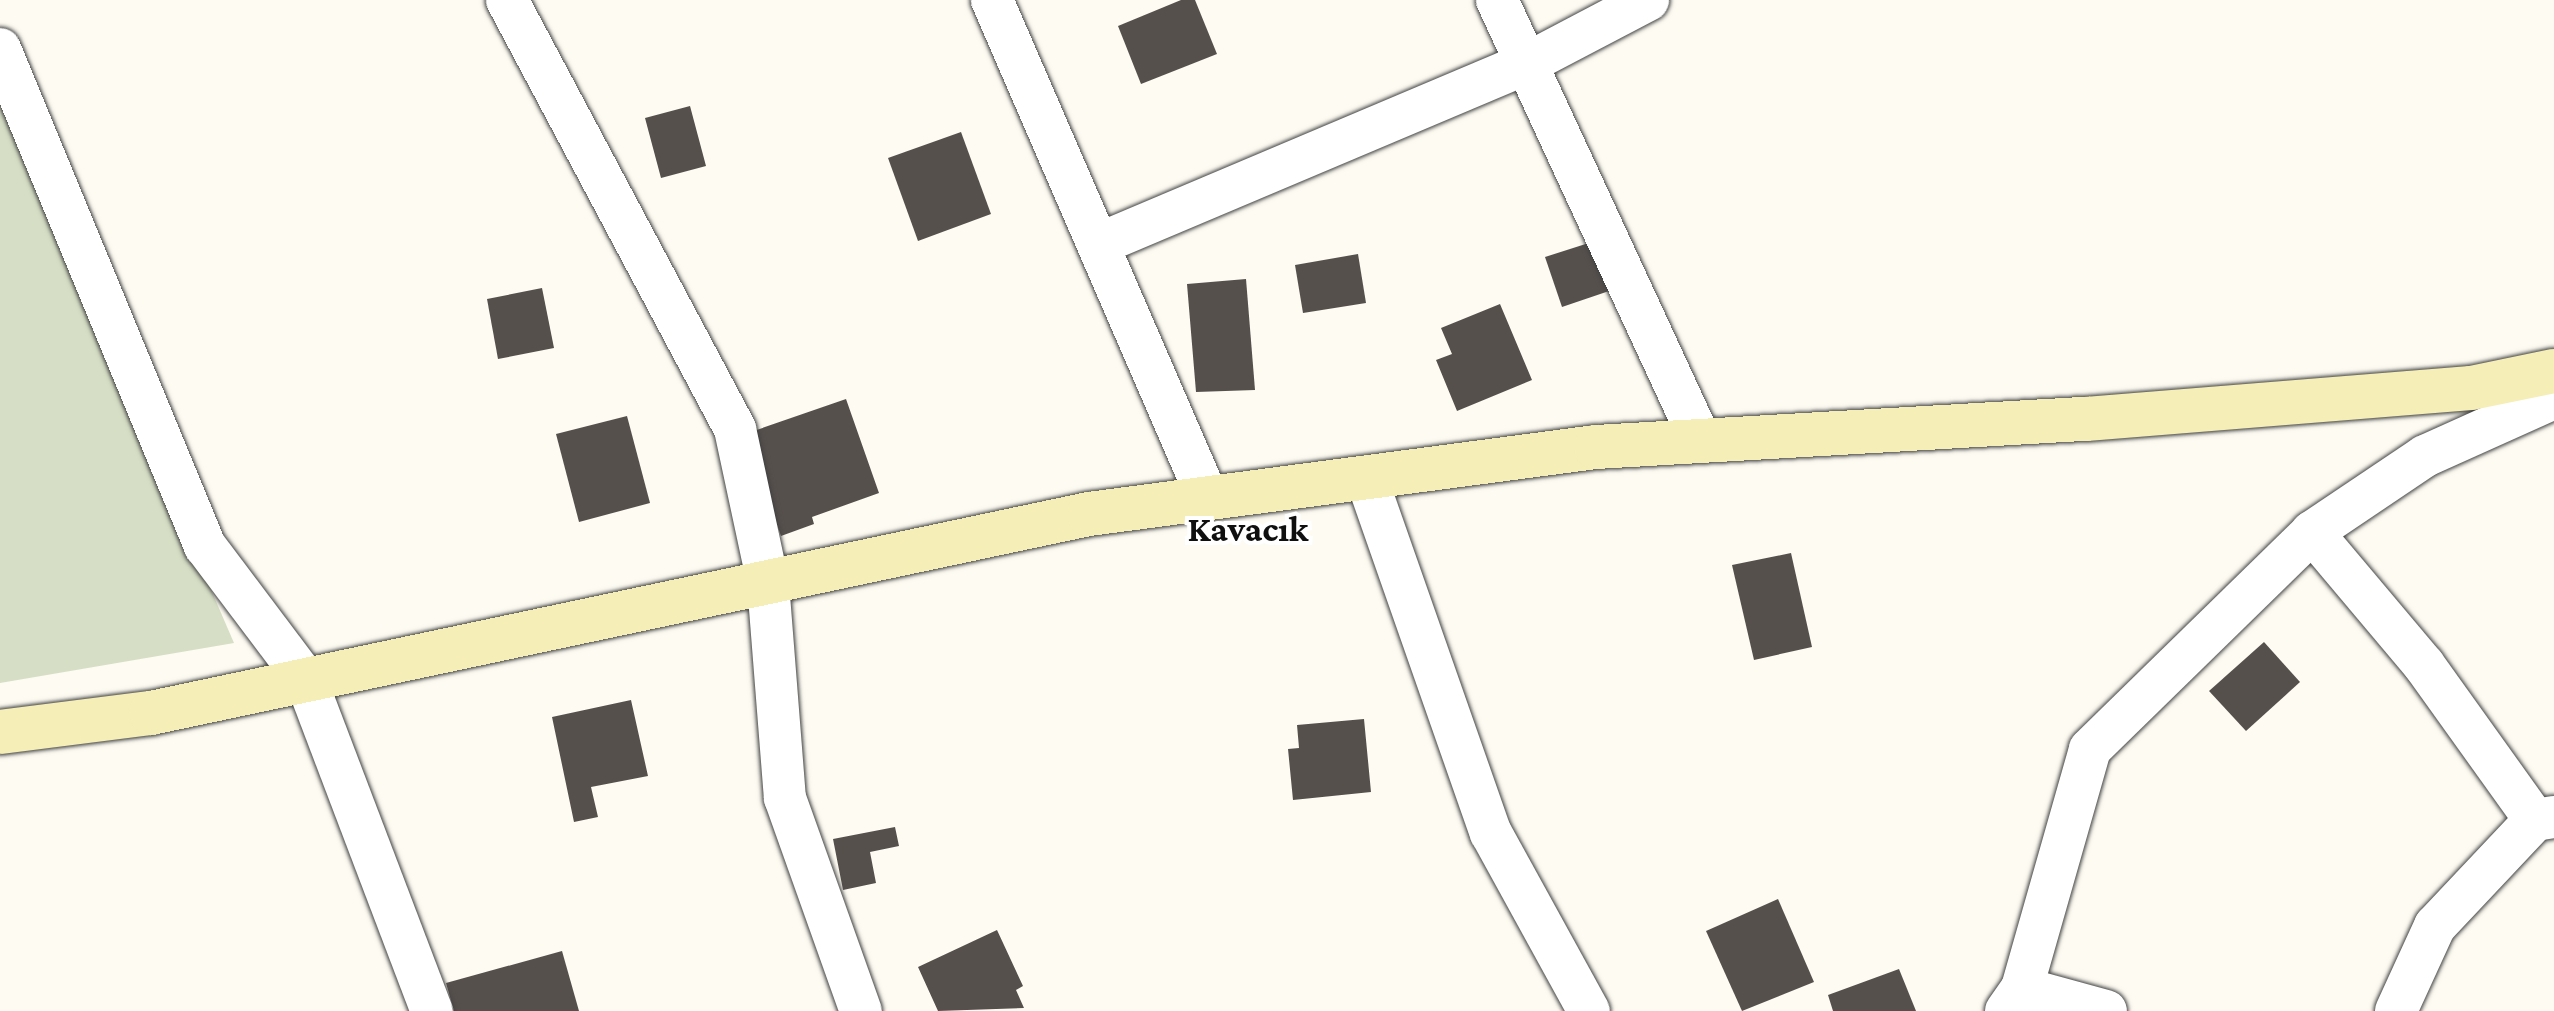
<!DOCTYPE html>
<html>
<head>
<meta charset="utf-8">
<style>
	body { margin:0 }
	#map { position:relative; width:2554px; height:1011px; overflow:hidden; background:#fdfbf2; font-family:"Crimson Pro",serif }
	div>[style] { position:absolute }
	.cemetery>* { inset:0; background:#d6dec5 }
	.building>* { inset:0; background:#56504d }
	.roads { filter:drop-shadow(0 0 2px #424242) drop-shadow(0 0 2px #424242) }
	.street>* { height:42px; margin:-21px; padding:0 21px; transform-origin:21px; border-radius:21px; background:#fff }
	.secondary>* { height:44px; margin:-22px; padding:0 22px; transform-origin:22px; border-radius:22px; background:#f5eeb6 }
	span { translate:-50% -50%; white-space:nowrap; text-align:center; line-height:1.15; -webkit-text-stroke:8px #fff; paint-order:stroke }
	.district-label { font-size:36px; color:#0f0f0f; font-weight:700 }
</style>
</head>
<body>
<div id="map">
	<div class="cemetery">
		<i style="clip-path:polygon(0 101px,234px 643px,0 683px)"></i>
	</div>
	<div class="building">
		<i style="clip-path:polygon(1181px 0,1195px 0,1217px 54px,1141px 84px,1118px 26px)"></i>
		<i style="clip-path:polygon(690px 106px,706px 166px,661px 178px,645px 118px)"></i>
		<i style="clip-path:polygon(961px 132px,991px 214px,918px 241px,888px 158px)"></i>
		<i style="clip-path:polygon(1595px 241px,1612px 290px,1562px 307px,1545px 257px)"></i>
		<i style="clip-path:polygon(1358px 254px,1366px 303px,1303px 313px,1295px 265px)"></i>
		<i style="clip-path:polygon(1246px 279px,1255px 390px,1196px 392px,1187px 284px)"></i>
		<i style="clip-path:polygon(542px 288px,554px 348px,498px 359px,487px 299px)"></i>
		<i style="clip-path:polygon(1500px 304px,1532px 380px,1457px 411px,1436px 360px,1452px 354px,1441px 328px)"></i>
		<i style="clip-path:polygon(846px 399px,879px 493px,812px 517px,814px 524px,781px 536px,745px 434px)"></i>
		<i style="clip-path:polygon(627px 416px,650px 503px,579px 522px,556px 434px)"></i>
		<i style="clip-path:polygon(1791px 553px,1812px 647px,1754px 660px,1732px 565px)"></i>
		<i style="clip-path:polygon(2264px 642px,2300px 682px,2246px 731px,2209px 691px)"></i>
		<i style="clip-path:polygon(631px 700px,648px 776px,591px 787px,598px 817px,574px 822px,552px 717px)"></i>
		<i style="clip-path:polygon(1364px 719px,1371px 792px,1293px 800px,1288px 749px,1299px 748px,1297px 725px)"></i>
		<i style="clip-path:polygon(895px 827px,899px 846px,870px 852px,876px 883px,843px 890px,833px 839px)"></i>
		<i style="clip-path:polygon(1778px 899px,1814px 982px,1742px 1011px,1706px 931px)"></i>
		<i style="clip-path:polygon(997px 930px,1023px 986px,1016px 990px,1024px 1008px,938px 1011px,918px 967px)"></i>
		<i style="clip-path:polygon(562px 951px,579px 1011px,454px 1011px,446px 983px)"></i>
		<i style="clip-path:polygon(1899px 969px,1916px 1011px,1833px 1011px,1828px 995px)"></i>
	</div>
	<div class="roads">
		<div class="street">
			<i style="left:507px;top:0;width:486px;rotate:62deg"></i>
			<i style="left:735px;top:429px;width:157px;rotate:77.9deg"></i>
			<i style="left:768px;top:583px;width:216px;rotate:85.5deg"></i>
			<i style="left:785px;top:798px;width:226px;rotate:70.4deg"></i>
			<i style="left:992px;top:0;width:544px;rotate:66.59deg"></i>
			<i style="left:1497px;top:0;width:486px;rotate:65.2deg"></i>
			<i style="left:0;top:49px;width:538px;rotate:67.59deg"></i>
			<i style="left:205px;top:546px;width:168px;rotate:53deg"></i>
			<i style="left:306px;top:680px;width:354px;rotate:69.2deg"></i>
			<i style="left:1099px;top:244px;width:463px;rotate:-22.9deg"></i>
			<i style="left:1526px;top:64px;width:138px;rotate:-27.7deg"></i>
			<i style="left:1366px;top:477px;width:377px;rotate:70.7deg"></i>
			<i style="left:1491px;top:833px;width:203px;rotate:61.2deg"></i>
			<i style="left:2312px;top:532px;width:174px;rotate:49.9deg"></i>
			<i style="left:2424px;top:665px;width:191px;rotate:54.4deg"></i>
			<i style="left:2022px;top:988px;width:87px;rotate:15.3deg"></i>
			<i style="left:2006px;top:1011px;width:28px;rotate:-55deg"></i>
			<i style="left:2022px;top:988px;width:248px;rotate:-74.1deg"></i>
			<i style="left:2090px;top:749px;width:310px;rotate:-44.3deg"></i>
			<i style="left:2312px;top:532px;width:136px;rotate:-33.9deg"></i>
			<i style="left:2425px;top:456px;width:141px;rotate:-24.2deg"></i>
			<i style="left:2396px;top:1011px;width:94px;rotate:-65.4deg"></i>
			<i style="left:2435px;top:926px;width:146px;rotate:-46.7deg"></i>
			<i style="left:2535px;top:820px;width:19px;rotate:-9deg"></i>
		</div>
		<div class="secondary">
			<i style="left:0;top:732px;width:152px;rotate:-7.2deg"></i>
			<i style="left:151px;top:713px;width:959px;rotate:-11.98deg"></i>
			<i style="left:1089px;top:514px;width:511px;rotate:-7.53deg"></i>
			<i style="left:1596px;top:447px;width:491px;rotate:-3.3deg"></i>
			<i style="left:2086px;top:419px;width:386px;rotate:-4.6deg"></i>
			<i style="left:2471px;top:388px;width:85px;rotate:-11.6deg"></i>
		</div>
	</div>
	<div class="district-label">
		<span style="left:1248px;top:530px">Kavacık</span>
	</div>
</div>
</body>
</html>
